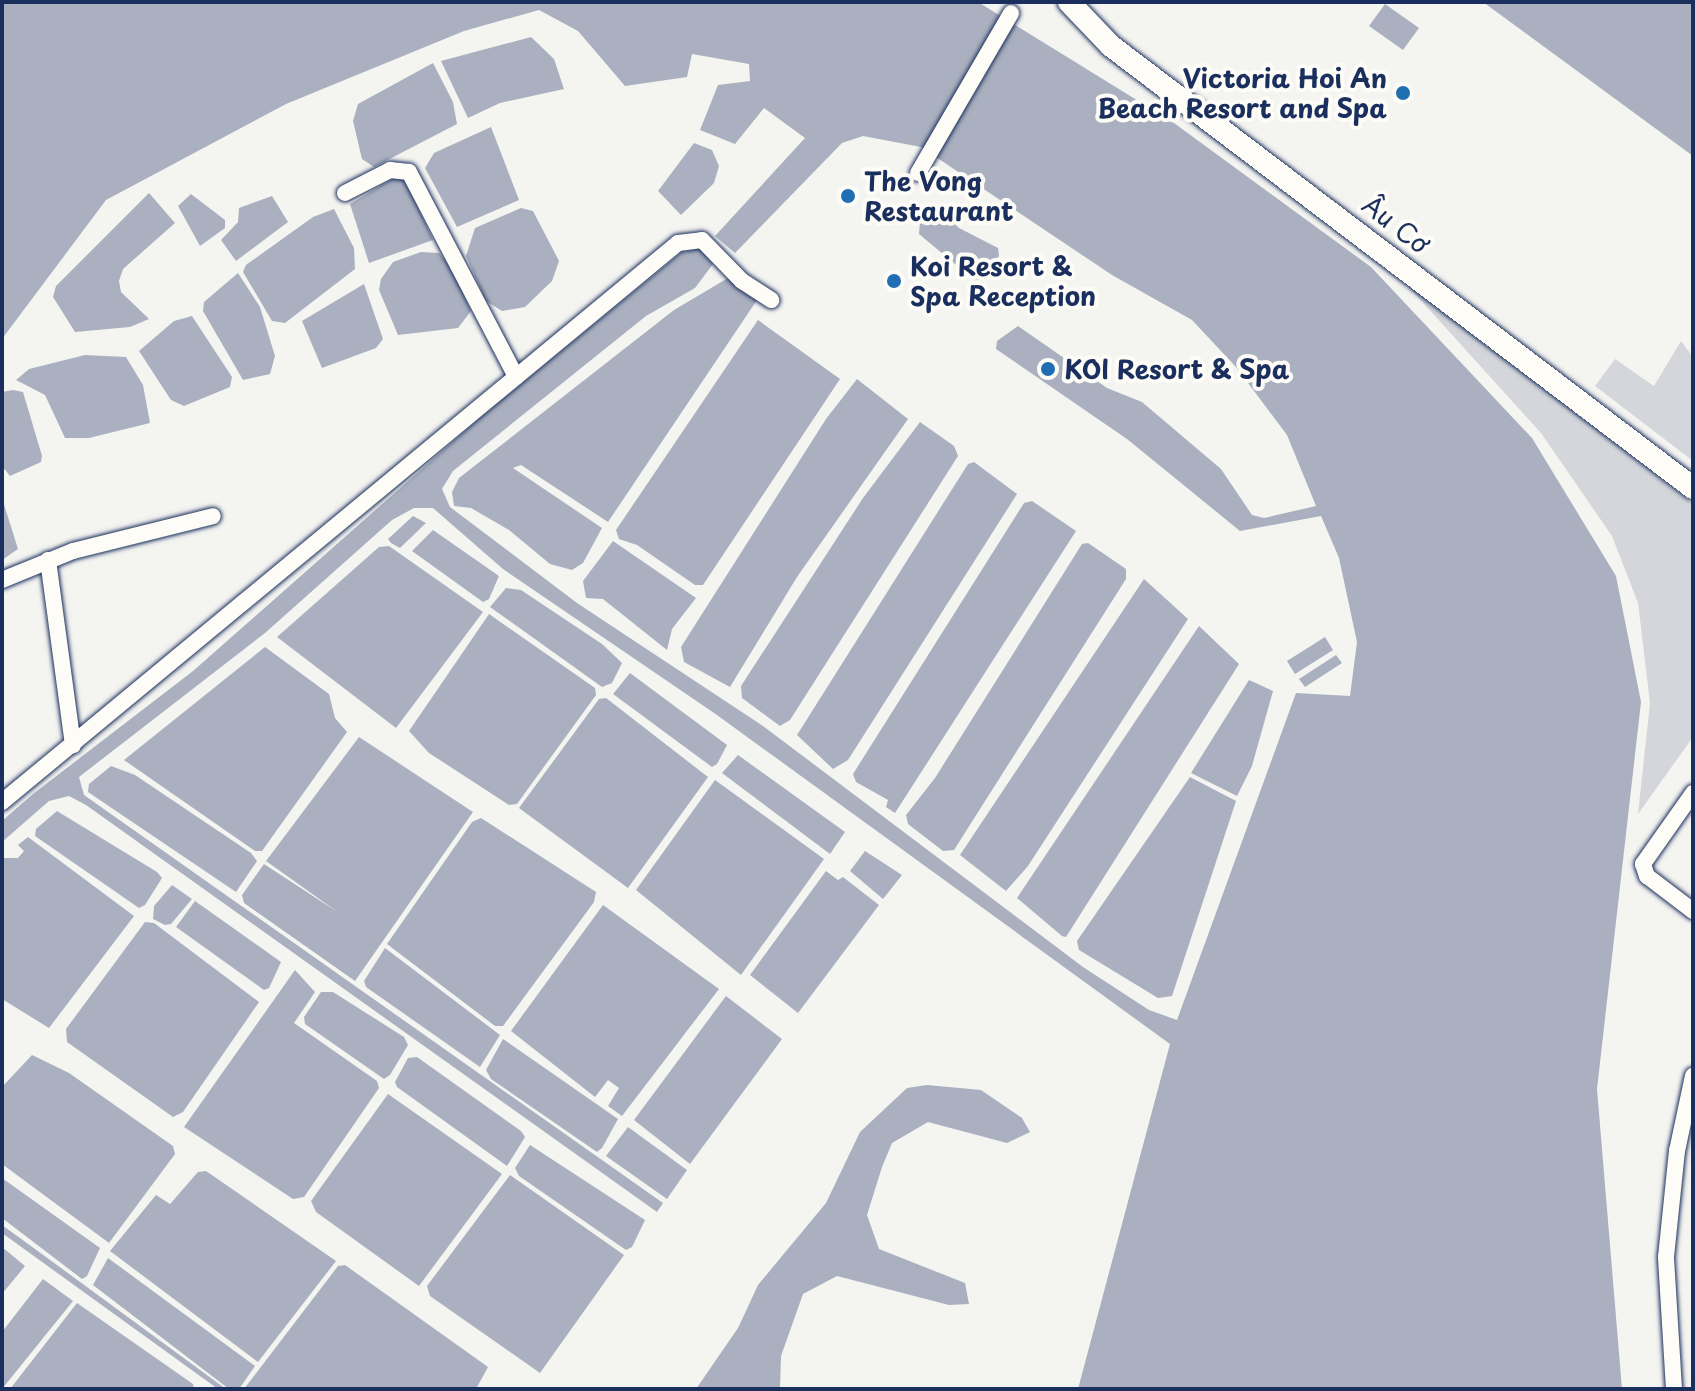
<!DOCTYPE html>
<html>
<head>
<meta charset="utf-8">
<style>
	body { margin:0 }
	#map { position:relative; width:1695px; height:1391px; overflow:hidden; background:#f4f4f1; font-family:"Playpen Sans",sans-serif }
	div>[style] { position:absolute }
	.green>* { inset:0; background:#d4d6db }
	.water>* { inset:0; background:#aab0bf }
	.roads { filter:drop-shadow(0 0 2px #1b2f5e) drop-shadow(0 0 2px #1b2f5e) }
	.minor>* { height:16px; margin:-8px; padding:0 8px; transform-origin:8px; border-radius:8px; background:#fdfcf7 }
	.major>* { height:22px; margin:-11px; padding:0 11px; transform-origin:11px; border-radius:11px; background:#fdfcf7 }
	.dots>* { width:22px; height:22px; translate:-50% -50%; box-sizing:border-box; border:4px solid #fdfcf7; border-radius:50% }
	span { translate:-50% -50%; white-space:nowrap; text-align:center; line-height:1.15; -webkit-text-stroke:8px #fdfcf7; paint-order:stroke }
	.poi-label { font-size:26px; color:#1b2f5e; font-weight:700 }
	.right { translate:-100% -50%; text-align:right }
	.left { translate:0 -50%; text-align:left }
	.street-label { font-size:26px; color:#1b2f5e }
	.frame { position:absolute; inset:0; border:4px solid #1b2f5e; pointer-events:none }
</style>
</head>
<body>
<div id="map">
	<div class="green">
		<i style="clip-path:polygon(1387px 263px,1693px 504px,1693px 737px,1638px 814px,1650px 703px,1638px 603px,1612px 536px,1541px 433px)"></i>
		<i style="clip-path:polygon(1681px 341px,1693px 357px,1693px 461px,1595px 386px,1615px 359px,1654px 386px)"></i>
	</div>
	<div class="water">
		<i style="clip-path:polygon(2px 2px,978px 2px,1174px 123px,1371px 267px,1532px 438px,1616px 576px,1641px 702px,1597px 1089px,1622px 1389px,1078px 1389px,1170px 1044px,717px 715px,503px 569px,433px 508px,414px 508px,392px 520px,265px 633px,79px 777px,84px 795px,663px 1203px,657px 1212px,86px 805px,69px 796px,49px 801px,2px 842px,2px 821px,33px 794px,193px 671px,482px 416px,682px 252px,700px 248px,713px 264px,695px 288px,646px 316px,453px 471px,442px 489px,450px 507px,577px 603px,763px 726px,1083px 967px,1149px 1010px,1177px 1020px,1296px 693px,1350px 696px,1357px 642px,1339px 558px,1321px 516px,1240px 531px,1127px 439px,996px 349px,997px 341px,1018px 326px,1107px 388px,1142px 402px,1221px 469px,1252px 515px,1264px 518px,1316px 506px,1287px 435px,1236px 367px,1192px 320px,1112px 275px,921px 147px,863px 136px,842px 143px,735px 253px,715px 236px,805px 138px,764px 108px,735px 144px,700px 130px,718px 85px,750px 81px,749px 64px,692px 54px,687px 77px,625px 86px,578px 31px,539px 10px,464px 31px,286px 104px,106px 200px,2px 339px)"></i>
		<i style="clip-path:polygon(1483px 2px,1693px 2px,1693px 156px)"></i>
		<i style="clip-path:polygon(1385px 4px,1419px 28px,1403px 50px,1369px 26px)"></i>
		<i style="clip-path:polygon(531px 37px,554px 59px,564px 89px,500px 103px,468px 118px,441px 61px)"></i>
		<i style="clip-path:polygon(433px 63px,453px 102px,457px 124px,374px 167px,362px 159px,353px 121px,358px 104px)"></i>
		<i style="clip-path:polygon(491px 127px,519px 200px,457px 227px,425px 168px,434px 153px)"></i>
		<i style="clip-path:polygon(694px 143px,712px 150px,719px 166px,714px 183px,681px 215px,658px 191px)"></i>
		<i style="clip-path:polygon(397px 176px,406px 181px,433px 240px,369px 263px,350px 204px)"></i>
		<i style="clip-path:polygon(149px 193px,175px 223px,123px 269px,119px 281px,121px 292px,149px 319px,130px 327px,75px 332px,53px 297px,56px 286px)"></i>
		<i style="clip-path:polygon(191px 194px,225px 220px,225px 228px,200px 246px,178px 206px)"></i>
		<i style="clip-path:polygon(272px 196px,288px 222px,236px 261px,221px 240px,238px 222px,239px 208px)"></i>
		<i style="clip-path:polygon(521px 208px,533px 211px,559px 261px,552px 281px,525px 307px,502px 311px,486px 301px,466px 256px,475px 228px)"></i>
		<i style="clip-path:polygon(334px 209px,354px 248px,355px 269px,285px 323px,272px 321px,243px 272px,246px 265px,313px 217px)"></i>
		<i style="clip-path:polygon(940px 209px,959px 228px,998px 248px,999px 256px,983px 280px,973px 279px,919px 234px,920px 221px,928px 211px)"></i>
		<i style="clip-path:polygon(421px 252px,439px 253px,451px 266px,471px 311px,458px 328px,398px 335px,379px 290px,381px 279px,393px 262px)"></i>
		<i style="clip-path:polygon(238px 273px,260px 307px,275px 356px,270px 374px,243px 380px,203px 311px,204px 302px)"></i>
		<i style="clip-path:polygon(728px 278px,757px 300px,608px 522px,521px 465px,513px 468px,602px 528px,583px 563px,572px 570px,550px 564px,509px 530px,471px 508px,454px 506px,452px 492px,459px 478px,674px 310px)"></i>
		<i style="clip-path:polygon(364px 284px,383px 339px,376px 348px,322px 368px,302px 321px)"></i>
		<i style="clip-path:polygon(192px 316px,232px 377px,230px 387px,184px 406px,171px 400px,139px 351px,174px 321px)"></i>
		<i style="clip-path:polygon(758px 320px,840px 379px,703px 585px,695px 585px,637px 545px,619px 539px,616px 530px)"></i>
		<i style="clip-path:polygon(85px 355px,126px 357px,143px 385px,150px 423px,89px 438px,65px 438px,45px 395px,16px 380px,29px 369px)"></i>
		<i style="clip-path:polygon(857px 379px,908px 419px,797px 577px,730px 687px,684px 662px,681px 647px,826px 419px)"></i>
		<i style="clip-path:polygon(13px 390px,23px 392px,42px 456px,41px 462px,10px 476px,2px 466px,2px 392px)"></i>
		<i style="clip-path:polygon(920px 422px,954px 446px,958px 456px,790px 720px,780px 726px,742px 698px,741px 686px,863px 498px)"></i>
		<i style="clip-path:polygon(974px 462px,1017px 494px,848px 760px,833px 769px,797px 735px,968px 464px)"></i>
		<i style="clip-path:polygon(2px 498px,18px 549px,2px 560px)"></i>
		<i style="clip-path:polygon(1032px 501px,1076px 531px,895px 813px,886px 807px,888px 800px,856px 782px,853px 774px,1024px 503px)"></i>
		<i style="clip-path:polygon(413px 516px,426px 523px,400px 548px,391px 543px,388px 539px)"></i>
		<i style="clip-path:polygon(433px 530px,499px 576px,489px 599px,483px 602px,412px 551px)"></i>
		<i style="clip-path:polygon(613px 541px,696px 598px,672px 629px,667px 650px,603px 599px,586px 598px,583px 581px)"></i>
		<i style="clip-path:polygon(1088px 543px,1126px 569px,1126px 579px,954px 850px,943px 851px,908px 824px,906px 815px,935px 778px,1082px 544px)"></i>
		<i style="clip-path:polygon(389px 546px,483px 612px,396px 728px,277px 637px,379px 547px)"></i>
		<i style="clip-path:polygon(1144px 579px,1188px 619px,1028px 866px,1006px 891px,960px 855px)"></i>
		<i style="clip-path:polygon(506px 588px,521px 590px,602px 644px,622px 663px,612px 683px,602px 687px,490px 607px)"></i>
		<i style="clip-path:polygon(489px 614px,595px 688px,596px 695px,517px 804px,509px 805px,429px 753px,409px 731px)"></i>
		<i style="clip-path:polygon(1199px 626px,1239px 664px,1066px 937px,1062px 936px,1017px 898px)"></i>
		<i style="clip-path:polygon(1325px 637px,1333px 650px,1295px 674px,1287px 661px)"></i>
		<i style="clip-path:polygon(265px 647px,329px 694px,335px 718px,347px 732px,262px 851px,255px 851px,124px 760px)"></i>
		<i style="clip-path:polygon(1336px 655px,1342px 663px,1305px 687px,1299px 679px)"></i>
		<i style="clip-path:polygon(630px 673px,727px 745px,717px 764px,712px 767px,613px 694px)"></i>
		<i style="clip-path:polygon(1249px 680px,1273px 691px,1252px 766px,1237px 796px,1191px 773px)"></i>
		<i style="clip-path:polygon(606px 698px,708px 777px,628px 888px,519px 808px,599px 699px)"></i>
		<i style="clip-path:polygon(359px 737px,473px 812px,355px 981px,244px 903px,242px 895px,264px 864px,339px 913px,266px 861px)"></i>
		<i style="clip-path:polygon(738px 755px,845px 832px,830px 854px,722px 773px)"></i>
		<i style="clip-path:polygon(111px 766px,135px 775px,251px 853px,257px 861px,236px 892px,88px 792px,89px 784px)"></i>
		<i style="clip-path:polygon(1190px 777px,1236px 801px,1172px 996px,1158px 998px,1079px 950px,1077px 941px)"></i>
		<i style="clip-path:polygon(715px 780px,824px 859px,741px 975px,636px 890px)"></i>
		<i style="clip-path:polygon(57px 811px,157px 872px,162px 878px,145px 905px,139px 908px,35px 836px,36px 829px)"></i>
		<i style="clip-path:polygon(481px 818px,596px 892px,594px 902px,503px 1026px,495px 1026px,387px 944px,472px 822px)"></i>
		<i style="clip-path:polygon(28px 837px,134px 916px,49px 1028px,2px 999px,2px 858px,18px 858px,24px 851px,18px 845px)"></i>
		<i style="clip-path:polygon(865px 851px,902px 875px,883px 899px,850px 871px)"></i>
		<i style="clip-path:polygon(826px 871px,838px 880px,843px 877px,879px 905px,798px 1013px,750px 975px)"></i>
		<i style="clip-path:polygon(172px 885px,192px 899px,171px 924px,165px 925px,153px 919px,154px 906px)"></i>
		<i style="clip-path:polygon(195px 901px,281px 962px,269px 988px,264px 990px,176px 927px)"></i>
		<i style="clip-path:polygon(603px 905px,719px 989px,622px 1116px,608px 1106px,619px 1088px,608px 1080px,595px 1097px,511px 1031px)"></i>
		<i style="clip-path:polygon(145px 922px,154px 923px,259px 1002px,183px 1112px,173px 1117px,67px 1042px,66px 1029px)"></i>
		<i style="clip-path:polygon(385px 948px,500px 1035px,480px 1067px,366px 987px,364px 981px)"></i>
		<i style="clip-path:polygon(295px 970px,315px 992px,294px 1023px,377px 1081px,379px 1088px,304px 1197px,293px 1199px,184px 1127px)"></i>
		<i style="clip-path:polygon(321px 992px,333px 992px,404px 1037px,408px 1045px,390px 1075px,384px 1079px,305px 1024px,304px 1017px)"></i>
		<i style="clip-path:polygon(726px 996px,782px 1039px,690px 1164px,634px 1120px)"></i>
		<i style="clip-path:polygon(503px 1039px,618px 1119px,602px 1148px,597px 1152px,491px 1079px,486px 1070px)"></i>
		<i style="clip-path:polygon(32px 1055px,69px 1073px,173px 1146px,175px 1154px,109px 1243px,2px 1164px,2px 1087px)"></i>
		<i style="clip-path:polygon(417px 1057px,521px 1131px,525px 1137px,507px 1166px,397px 1087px,395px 1082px,408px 1058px)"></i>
		<i style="clip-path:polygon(927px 1085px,981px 1090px,1022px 1118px,1030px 1132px,1007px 1143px,928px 1122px,892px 1143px,882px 1167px,867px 1215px,879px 1249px,965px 1283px,969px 1304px,949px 1305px,837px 1276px,803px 1294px,781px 1356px,780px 1389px,696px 1389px,738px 1328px,758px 1285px,826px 1203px,860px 1132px,907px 1088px)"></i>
		<i style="clip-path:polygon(388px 1094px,502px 1174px,419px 1286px,316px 1212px,311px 1201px)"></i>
		<i style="clip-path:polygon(628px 1127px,687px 1170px,667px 1199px,606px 1156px)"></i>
		<i style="clip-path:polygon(530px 1145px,645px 1220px,632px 1247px,626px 1250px,519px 1176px,515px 1168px)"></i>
		<i style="clip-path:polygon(206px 1171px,336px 1261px,258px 1362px,110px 1251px,156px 1195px,170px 1204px,198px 1172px)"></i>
		<i style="clip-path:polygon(510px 1175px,624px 1255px,540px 1373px,430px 1296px,427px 1286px)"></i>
		<i style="clip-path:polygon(2px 1178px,100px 1248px,87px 1276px,82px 1279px,2px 1218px)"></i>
		<i style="clip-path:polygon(2px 1225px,46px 1257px,226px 1389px,218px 1389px,2px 1233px)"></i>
		<i style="clip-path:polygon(2px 1247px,25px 1266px,2px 1294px)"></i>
		<i style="clip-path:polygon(108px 1258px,255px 1366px,239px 1389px,229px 1389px,93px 1285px)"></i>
		<i style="clip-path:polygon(345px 1265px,488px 1367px,476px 1389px,244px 1389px,338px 1266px)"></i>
		<i style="clip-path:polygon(43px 1279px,73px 1301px,2px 1389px,2px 1332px)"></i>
		<i style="clip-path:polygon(77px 1303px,193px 1384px,194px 1389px,10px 1389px)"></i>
	</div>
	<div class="roads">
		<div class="minor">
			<i style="left:918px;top:173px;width:185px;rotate:-59.8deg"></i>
			<i style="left:345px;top:193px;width:51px;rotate:-27.1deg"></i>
			<i style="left:390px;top:170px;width:19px;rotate:6deg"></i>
			<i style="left:409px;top:172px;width:231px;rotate:62.4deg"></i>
			<i style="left:48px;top:560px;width:187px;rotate:82.3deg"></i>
			<i style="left:2px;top:580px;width:77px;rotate:-22.2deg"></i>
			<i style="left:73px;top:551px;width:144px;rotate:-14deg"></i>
			<i style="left:1693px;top:793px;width:87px;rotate:125.2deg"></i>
			<i style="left:1643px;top:864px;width:13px;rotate:72deg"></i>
			<i style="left:1647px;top:876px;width:58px;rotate:37.3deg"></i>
			<i style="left:2px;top:802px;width:877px;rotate:-39.59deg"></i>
			<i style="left:678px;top:243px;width:24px;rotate:-7deg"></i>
			<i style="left:702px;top:240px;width:57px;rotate:45.7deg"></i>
			<i style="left:742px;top:281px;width:35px;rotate:33deg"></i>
			<i style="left:1674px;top:1389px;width:132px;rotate:-93.5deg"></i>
			<i style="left:1666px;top:1257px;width:107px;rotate:-84.1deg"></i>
			<i style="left:1677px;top:1151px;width:77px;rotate:-78deg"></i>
		</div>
		<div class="major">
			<i style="left:1069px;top:2px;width:61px;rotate:46.3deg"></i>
			<i style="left:1111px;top:46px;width:731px;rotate:37.21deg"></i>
		</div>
	</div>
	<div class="dots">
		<i style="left:1403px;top:93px;background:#1f6fb2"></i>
		<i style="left:848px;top:196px;background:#1f6fb2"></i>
		<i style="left:894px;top:281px;background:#1f6fb2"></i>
		<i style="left:1048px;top:369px;background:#1f6fb2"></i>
	</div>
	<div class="poi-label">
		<span class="right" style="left:1387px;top:93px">Victoria Hoi An<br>Beach Resort and Spa</span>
		<span class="left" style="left:864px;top:196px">The Vong<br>Restaurant</span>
		<span class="left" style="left:910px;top:281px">Koi Resort &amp;<br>Spa Reception</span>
		<span class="left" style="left:1064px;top:369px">KOI Resort &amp; Spa</span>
	</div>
	<div class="street-label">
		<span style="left:1396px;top:224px;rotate:38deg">Âu Cơ</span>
	</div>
	<div class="frame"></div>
</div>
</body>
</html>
